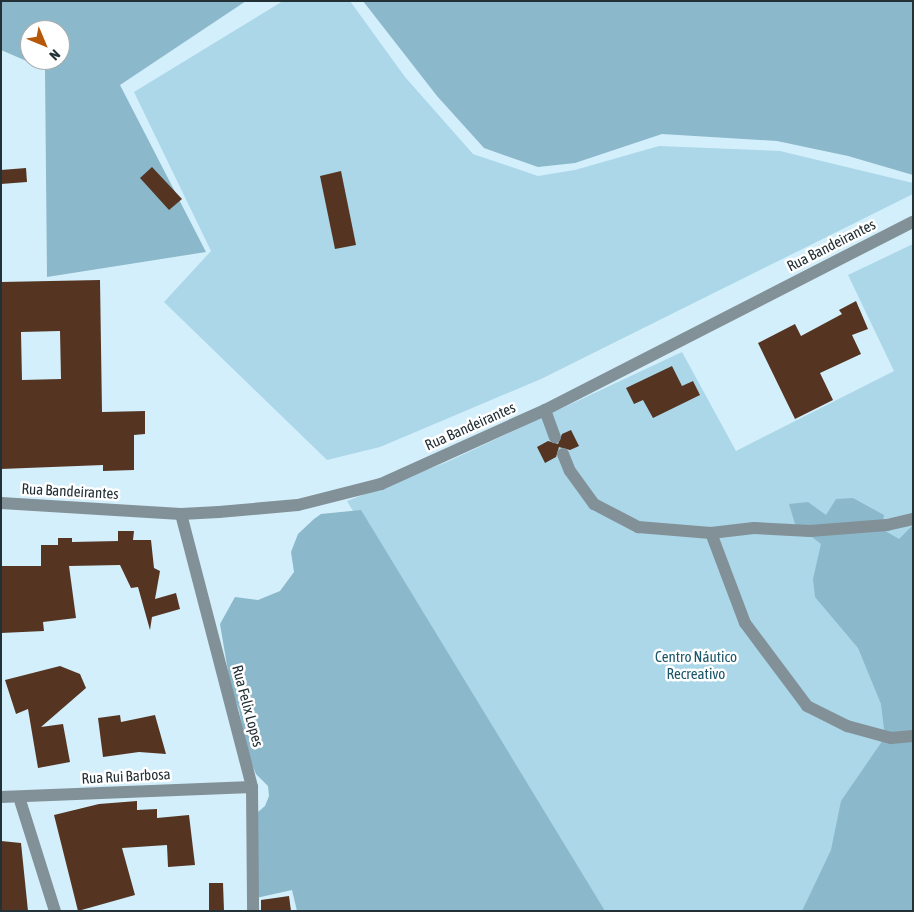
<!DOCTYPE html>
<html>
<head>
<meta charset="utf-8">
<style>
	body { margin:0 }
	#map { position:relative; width:914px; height:912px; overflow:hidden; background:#d3effb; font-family:"Asap Condensed",sans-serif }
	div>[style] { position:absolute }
	.green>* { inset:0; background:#abd7e9 }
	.forest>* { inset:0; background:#8bb8ca }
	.building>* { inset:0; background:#553522 }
	.minor>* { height:12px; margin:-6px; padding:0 6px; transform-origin:6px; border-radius:6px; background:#829197 }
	span { translate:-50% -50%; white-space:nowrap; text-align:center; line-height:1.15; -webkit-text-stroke:5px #fff; paint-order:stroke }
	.street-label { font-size:15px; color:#233136 }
	.park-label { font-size:15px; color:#1b566a }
	.frame { position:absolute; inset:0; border:2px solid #233136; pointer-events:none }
	.north { position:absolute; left:20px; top:20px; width:50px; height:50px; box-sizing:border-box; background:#fff; border:1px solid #a7adaf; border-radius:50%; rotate:135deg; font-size:14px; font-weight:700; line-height:20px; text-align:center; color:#233136 }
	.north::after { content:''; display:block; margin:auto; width:18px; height:22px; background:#b65807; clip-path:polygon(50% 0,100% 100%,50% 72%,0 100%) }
</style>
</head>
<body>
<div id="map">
	<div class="green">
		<i style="clip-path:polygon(283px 1px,350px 1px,405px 77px,473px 154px,538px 176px,575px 170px,659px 146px,780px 151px,913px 183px,913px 194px,541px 379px,380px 447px,327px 460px,164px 302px,211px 251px,134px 92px)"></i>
		<i style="clip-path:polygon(913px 244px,913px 911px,591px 911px,347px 501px,447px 462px,682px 352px,736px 451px,894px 371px,848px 275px)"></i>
	</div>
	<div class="forest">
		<i style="clip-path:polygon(evenodd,1px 1px,246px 1px,120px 85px,206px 252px,47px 277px,45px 69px,1px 50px,1px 1px,30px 30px,60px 30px,60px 60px,30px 60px,30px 30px)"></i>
		<i style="clip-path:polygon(363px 1px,913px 1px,913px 175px,848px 156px,777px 141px,662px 134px,575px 163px,538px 167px,484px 148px,437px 96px)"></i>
		<i style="clip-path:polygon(853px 498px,884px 515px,882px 529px,899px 539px,913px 525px,913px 911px,802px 911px,831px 850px,841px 801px,885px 737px,881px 704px,858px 648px,815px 597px,813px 579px,821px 544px,795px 524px,789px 504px,808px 502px,826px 515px,836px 499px)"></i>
		<i style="clip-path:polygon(361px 510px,605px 911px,297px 911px,292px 890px,256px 898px,258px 812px,265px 806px,269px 796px,268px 786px,256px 774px,247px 753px,239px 710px,231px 689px,220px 624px,235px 597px,258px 600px,280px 591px,294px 572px,291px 552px,298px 534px,314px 519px,321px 514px)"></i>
	</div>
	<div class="building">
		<i style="clip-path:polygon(152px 167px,182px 199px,169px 210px,140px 178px)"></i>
		<i style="clip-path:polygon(26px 168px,27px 182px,1px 184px,1px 170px)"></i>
		<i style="clip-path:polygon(341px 171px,356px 245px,335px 249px,320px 176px)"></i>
		<i style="clip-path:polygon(evenodd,100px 280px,102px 412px,145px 411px,145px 434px,134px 435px,134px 470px,103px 471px,103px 465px,1px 469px,1px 282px,100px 280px,60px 331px,61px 379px,22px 380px,21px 332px,60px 331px)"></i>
		<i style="clip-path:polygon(856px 301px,868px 329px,852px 335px,861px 354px,820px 373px,833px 400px,795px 419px,758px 343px,795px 324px,801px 336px,842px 314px,839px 310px)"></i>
		<i style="clip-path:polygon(672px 366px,682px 386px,693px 381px,700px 395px,653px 418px,643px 400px,634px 404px,626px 388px)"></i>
		<i style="clip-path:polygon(571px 430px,579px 446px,570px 450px,559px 447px,556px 457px,545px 463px,537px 447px,548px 441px,558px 444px,562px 434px)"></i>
		<i style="clip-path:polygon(118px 531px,134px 531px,133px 540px,151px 540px,154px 568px,160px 571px,155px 599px,176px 593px,180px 609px,152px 617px,150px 630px,138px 587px,131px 588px,120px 565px,69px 566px,76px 618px,43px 622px,44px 631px,1px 633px,1px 566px,41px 566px,41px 545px,58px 545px,58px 538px,72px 538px,72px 542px,118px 541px)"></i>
		<i style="clip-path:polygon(60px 666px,80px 674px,86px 688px,41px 727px,63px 724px,70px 762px,38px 768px,28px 709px,16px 714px,5px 680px)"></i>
		<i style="clip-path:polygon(120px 715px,121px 722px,155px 715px,166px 754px,139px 752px,103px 757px,98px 718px)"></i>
		<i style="clip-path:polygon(137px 801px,137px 810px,157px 809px,157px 818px,189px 815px,195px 865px,168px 867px,167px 845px,122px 848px,135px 895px,78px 911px,54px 815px,99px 804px)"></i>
		<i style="clip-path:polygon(1px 841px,21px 843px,28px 911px,1px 911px)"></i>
		<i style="clip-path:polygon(209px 883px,223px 883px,224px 911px,209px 911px)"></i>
		<i style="clip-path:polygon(289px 896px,291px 911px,261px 911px,261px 900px)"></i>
	</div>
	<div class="minor">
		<i style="left:545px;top:410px;width:29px;rotate:70deg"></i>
		<i style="left:563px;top:454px;width:18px;rotate:68deg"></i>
		<i style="left:570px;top:471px;width:41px;rotate:54deg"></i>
		<i style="left:594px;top:504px;width:50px;rotate:27.6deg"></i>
		<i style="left:638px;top:527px;width:73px;rotate:4.7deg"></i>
		<i style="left:711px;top:533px;width:43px;rotate:-6.6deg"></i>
		<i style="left:754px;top:528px;width:56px;rotate:3.1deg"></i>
		<i style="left:810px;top:531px;width:77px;rotate:-4.5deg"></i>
		<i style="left:887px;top:525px;width:27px;rotate:-13deg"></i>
		<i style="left:1px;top:503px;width:180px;rotate:3.5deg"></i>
		<i style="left:181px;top:514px;width:38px;rotate:-3deg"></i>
		<i style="left:219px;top:512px;width:79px;rotate:-5.1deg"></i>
		<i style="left:298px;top:505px;width:86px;rotate:-14.2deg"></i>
		<i style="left:381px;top:484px;width:180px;rotate:-24.3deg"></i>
		<i style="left:545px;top:410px;width:413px;rotate:-27.1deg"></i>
		<i style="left:181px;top:514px;width:282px;rotate:75.4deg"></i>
		<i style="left:252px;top:787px;width:124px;rotate:89.5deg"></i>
		<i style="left:711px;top:533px;width:96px;rotate:69.3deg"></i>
		<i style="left:745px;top:623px;width:104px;rotate:53.2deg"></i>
		<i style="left:807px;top:706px;width:45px;rotate:26.6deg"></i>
		<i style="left:847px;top:726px;width:46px;rotate:15.3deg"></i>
		<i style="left:891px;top:738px;width:22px;rotate:-5deg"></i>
		<i style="left:1px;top:797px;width:251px;rotate:-2.3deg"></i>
		<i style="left:19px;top:797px;width:120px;rotate:72.5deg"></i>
	</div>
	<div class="street-label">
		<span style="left:831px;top:245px;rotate:-27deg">Rua Bandeirantes</span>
		<span style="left:470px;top:426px;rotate:-24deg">Rua Bandeirantes</span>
		<span style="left:70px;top:491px;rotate:3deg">Rua Bandeirantes</span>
		<span style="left:248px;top:706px;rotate:75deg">Rua Felix Lopes</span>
		<span style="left:126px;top:776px;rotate:-3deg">Rua Rui Barbosa</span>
	</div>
	<div class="park-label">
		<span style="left:696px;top:665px">Centro Náutico<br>Recreativo</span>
	</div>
	<div class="frame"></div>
	<div class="north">N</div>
</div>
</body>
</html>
